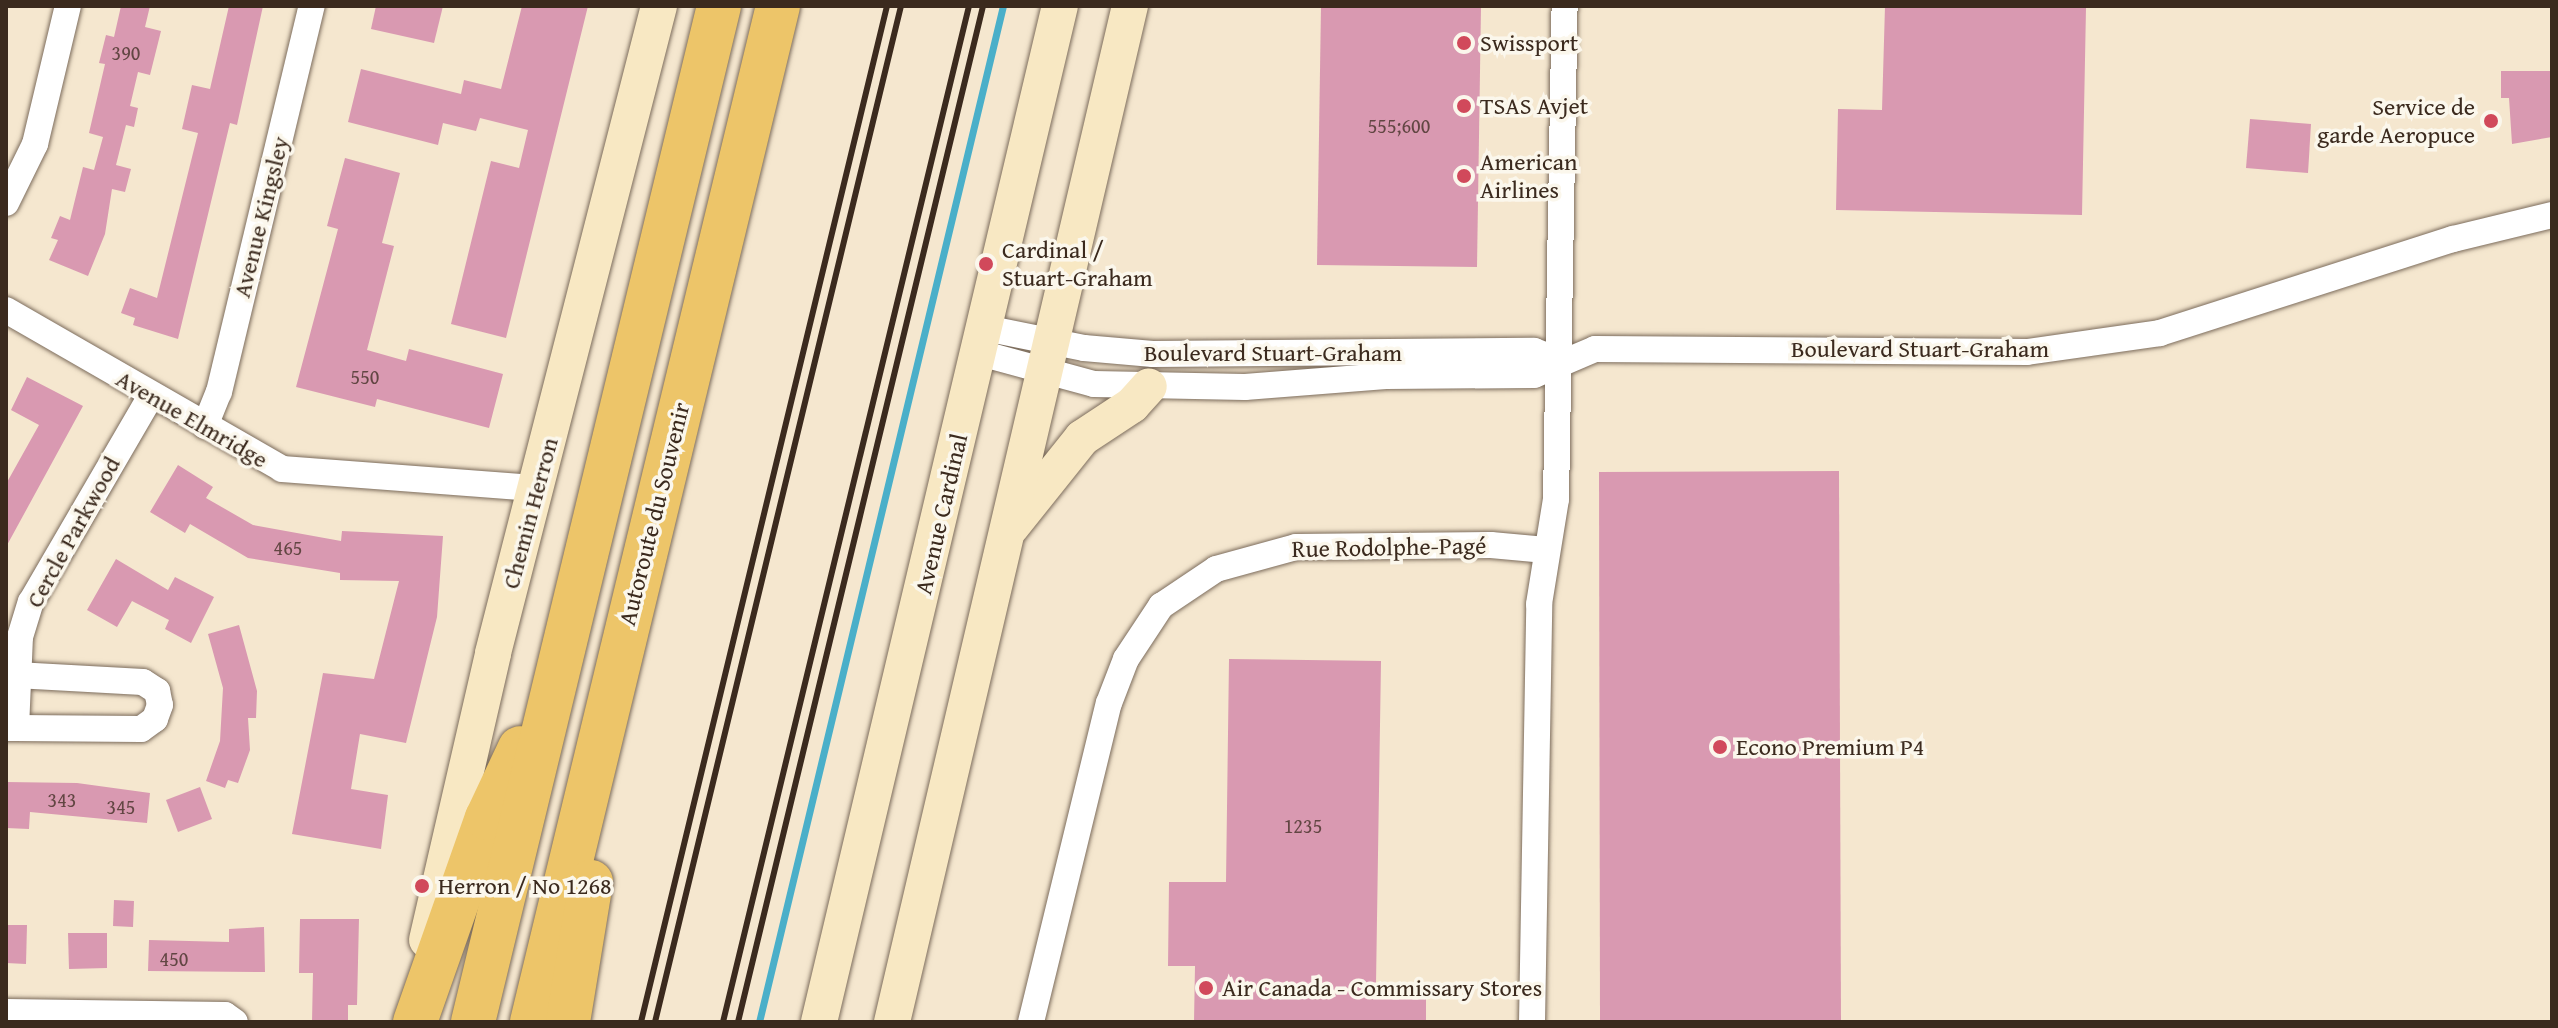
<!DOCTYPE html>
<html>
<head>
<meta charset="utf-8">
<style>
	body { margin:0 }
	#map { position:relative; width:2558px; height:1028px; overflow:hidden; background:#f5e7cf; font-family:"Gentium Book Plus",serif }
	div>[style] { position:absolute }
	.stream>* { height:7px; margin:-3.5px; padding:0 3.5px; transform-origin:3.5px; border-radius:3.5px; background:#4aafc9 }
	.building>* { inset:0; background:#d999b1 }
	.roads { filter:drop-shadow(0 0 2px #7c6c5c) drop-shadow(0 0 2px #7c6c5c) }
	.minor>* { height:26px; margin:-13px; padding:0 13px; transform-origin:13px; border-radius:13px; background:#fff }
	.secondary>* { height:36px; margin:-18px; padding:0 18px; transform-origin:18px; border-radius:18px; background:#f8e8c3 }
	.motorway>* { height:44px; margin:-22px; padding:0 22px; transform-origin:22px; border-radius:22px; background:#edc569 }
	.rail>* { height:6px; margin:-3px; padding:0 3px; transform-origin:3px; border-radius:3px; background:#3b2a1e }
	.dots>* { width:22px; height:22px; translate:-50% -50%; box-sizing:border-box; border:4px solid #fbf7ec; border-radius:50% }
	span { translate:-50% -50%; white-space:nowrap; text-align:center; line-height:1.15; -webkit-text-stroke:7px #fbf7ec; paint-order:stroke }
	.number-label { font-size:20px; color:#624643 }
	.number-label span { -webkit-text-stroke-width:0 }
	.poi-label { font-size:24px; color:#3b2a1e }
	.left { translate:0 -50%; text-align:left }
	.right { translate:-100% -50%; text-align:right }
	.street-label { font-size:24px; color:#3b2a1e }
	.frame { position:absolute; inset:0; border:8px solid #3b2a1e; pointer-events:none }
</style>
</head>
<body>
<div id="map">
	<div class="stream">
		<i style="left:759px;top:1022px;width:1045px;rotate:-76.5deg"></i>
	</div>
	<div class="building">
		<i style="clip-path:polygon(121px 6px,150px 6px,145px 27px,161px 31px,150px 75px,138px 72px,130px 106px,138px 108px,134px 127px,126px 125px,116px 165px,131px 169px,125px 192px,112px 189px,105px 234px,88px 276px,49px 260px,58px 240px,51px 238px,60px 216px,70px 220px,83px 167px,94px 170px,103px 137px,89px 133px,105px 64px,99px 63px,106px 35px,114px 37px)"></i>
		<i style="clip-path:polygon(229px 6px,263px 6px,237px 125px,230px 123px,178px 339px,133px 325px,135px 318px,121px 313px,130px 288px,157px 298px,198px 133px,182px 129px,192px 85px,210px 89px)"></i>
		<i style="clip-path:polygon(376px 6px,443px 6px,434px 43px,371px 29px)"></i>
		<i style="clip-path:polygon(522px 6px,588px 6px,506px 338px,451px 324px,491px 161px,519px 168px,528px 130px,480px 118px,476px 131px,443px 123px,438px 145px,348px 122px,361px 69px,461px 94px,464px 80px,501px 89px)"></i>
		<i style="clip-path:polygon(1321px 6px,1481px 6px,1477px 267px,1317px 265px)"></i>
		<i style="clip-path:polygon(1885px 6px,2086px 8px,2082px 215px,1836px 210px,1838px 109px,1882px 110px)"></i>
		<i style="clip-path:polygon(2501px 71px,2552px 71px,2552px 137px,2512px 144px,2509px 98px,2501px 98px)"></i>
		<i style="clip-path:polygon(2250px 119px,2311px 124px,2308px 173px,2246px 168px)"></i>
		<i style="clip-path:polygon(345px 158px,400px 173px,382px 243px,394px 246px,367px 350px,406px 361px,409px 349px,503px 374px,489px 428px,377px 399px,375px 407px,296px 387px,338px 229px,327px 226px)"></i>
		<i style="clip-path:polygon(27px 377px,83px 406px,6px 547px,6px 484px,39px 425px,11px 410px)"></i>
		<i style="clip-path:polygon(178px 465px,213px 487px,206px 498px,253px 525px,341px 541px,342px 531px,443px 536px,437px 617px,406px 743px,360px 734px,351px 789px,388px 795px,381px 849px,292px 834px,323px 673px,374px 679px,399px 581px,340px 580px,340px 573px,248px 558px,190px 524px,185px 533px,150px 512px)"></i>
		<i style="clip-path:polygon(1839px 471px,1841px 1022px,1600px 1022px,1599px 472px)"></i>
		<i style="clip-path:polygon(116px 559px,168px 590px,175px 577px,214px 597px,191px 643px,165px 629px,169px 620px,132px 601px,117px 627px,87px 610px)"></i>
		<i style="clip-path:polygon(239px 625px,257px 691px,256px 718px,248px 718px,250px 750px,238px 783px,228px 780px,225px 788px,206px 781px,220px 741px,223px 688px,208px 634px)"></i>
		<i style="clip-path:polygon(1229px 659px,1381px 661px,1376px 984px,1426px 985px,1426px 1022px,1194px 1022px,1195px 966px,1168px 966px,1169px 882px,1226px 882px)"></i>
		<i style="clip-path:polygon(6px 782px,77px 783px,150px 793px,147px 823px,30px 812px,29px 829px,6px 828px)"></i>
		<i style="clip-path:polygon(200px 787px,212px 819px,178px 832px,166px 800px)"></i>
		<i style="clip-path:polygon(114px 900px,134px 901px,133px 927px,113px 926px)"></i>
		<i style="clip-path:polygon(300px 919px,359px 919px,357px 1005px,348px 1005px,348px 1022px,312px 1022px,313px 973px,299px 973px)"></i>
		<i style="clip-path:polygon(6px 925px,27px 925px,26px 964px,6px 963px)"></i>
		<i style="clip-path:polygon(264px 927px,265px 972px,148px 971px,149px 940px,229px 942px,229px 929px)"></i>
		<i style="clip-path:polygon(68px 933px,107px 933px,107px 968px,69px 969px)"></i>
	</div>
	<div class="roads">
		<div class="minor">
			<i style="left:6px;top:203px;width:66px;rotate:-63.8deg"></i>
			<i style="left:35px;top:144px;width:142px;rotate:-76.6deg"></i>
			<i style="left:6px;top:310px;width:319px;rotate:29.9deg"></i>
			<i style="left:282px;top:469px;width:256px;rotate:4.3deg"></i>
			<i style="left:985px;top:328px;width:101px;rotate:11.4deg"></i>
			<i style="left:1084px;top:348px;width:69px;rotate:5deg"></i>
			<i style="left:1153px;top:354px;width:381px;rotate:-0.5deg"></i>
			<i style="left:1534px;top:351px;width:28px;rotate:21deg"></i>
			<i style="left:980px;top:353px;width:118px;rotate:15.2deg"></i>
			<i style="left:1094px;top:384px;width:151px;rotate:1.1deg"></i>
			<i style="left:1245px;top:387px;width:141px;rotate:-4.5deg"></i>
			<i style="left:1386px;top:376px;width:148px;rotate:-0.4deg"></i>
			<i style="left:1534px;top:375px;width:66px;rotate:-23.1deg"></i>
			<i style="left:1595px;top:349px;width:432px;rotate:0.4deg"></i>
			<i style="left:2027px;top:352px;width:134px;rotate:-8.1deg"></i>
			<i style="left:2160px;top:333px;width:308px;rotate:-17.8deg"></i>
			<i style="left:2453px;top:239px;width:102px;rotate:-13.6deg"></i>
			<i style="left:205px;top:426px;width:37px;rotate:-68deg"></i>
			<i style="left:219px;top:392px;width:397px;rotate:-76.5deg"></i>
			<i style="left:16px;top:675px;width:127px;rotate:3.2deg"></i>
			<i style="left:143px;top:682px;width:17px;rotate:33deg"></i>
			<i style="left:157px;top:691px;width:14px;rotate:78deg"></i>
			<i style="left:160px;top:705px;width:15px;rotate:110deg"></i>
			<i style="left:155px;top:719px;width:17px;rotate:144deg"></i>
			<i style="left:141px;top:729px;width:125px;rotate:-179.5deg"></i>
			<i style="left:6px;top:728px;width:10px"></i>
			<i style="left:16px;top:728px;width:91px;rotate:-87.5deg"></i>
			<i style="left:20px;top:637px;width:37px;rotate:-73deg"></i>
			<i style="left:31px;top:602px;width:238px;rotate:-59.8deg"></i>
			<i style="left:6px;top:1012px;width:219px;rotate:0.8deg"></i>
			<i style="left:225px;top:1015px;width:12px;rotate:35deg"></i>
			<i style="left:1031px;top:1022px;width:328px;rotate:-76.3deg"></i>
			<i style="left:1109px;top:703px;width:47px;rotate:-68.9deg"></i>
			<i style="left:1126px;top:659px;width:64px;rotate:-56.6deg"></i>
			<i style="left:1161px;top:606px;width:66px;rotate:-33.9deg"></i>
			<i style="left:1216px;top:569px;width:83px;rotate:-15.4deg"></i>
			<i style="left:1296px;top:547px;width:195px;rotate:-0.6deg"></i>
			<i style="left:1491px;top:545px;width:55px;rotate:5.2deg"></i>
			<i style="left:1532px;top:1022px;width:418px;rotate:-89deg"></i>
			<i style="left:1539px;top:604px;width:106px;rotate:-80.8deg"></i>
			<i style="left:1556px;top:499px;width:493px;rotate:-89deg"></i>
		</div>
		<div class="secondary">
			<i style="left:1011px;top:527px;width:114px;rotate:-51.4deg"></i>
			<i style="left:1082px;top:438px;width:60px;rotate:-33.4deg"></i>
			<i style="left:1132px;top:405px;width:25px;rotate:-48deg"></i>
			<i style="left:427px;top:940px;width:294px;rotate:-77deg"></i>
			<i style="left:493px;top:653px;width:668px;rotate:-75.61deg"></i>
			<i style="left:819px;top:1022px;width:1044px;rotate:-76.66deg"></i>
			<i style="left:892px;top:1022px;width:1044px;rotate:-76.82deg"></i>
		</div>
		<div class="motorway">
			<i style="left:415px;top:1022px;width:216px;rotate:-70.6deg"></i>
			<i style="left:487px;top:818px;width:77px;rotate:-64.8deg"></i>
			<i style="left:473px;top:1022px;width:1045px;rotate:-76.39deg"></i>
			<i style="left:532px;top:1022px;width:1045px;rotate:-76.39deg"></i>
			<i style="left:568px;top:1022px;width:142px;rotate:-80.7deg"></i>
		</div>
	</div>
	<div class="rail">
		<i style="left:641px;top:1022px;width:1045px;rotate:-76.39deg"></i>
		<i style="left:655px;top:1022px;width:1045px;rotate:-76.39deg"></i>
		<i style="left:723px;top:1022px;width:1045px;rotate:-76.39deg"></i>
		<i style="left:738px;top:1022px;width:1045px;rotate:-76.44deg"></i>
	</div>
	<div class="dots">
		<i style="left:1464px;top:43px;background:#d1495b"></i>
		<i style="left:1464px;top:106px;background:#d1495b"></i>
		<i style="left:2491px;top:121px;background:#d1495b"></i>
		<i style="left:1464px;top:176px;background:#d1495b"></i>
		<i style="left:986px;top:264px;background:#d1495b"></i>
		<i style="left:1720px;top:747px;background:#d1495b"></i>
		<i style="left:422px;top:886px;background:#d1495b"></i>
		<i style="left:1206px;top:988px;background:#d1495b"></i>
	</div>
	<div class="number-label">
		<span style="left:126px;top:52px">390</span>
		<span style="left:1399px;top:125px">555;600</span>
		<span style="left:365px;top:376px">550</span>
		<span style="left:288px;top:547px">465</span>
		<span style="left:62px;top:799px">343</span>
		<span style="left:121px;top:806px">345</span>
		<span style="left:1303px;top:825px">1235</span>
		<span style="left:174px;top:958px">450</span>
	</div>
	<div class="poi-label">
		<span class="left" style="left:1480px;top:43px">Swissport</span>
		<span class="left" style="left:1480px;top:106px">TSAS Avjet</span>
		<span class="right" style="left:2475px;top:121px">Service de<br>garde Aeropuce</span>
		<span class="left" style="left:1480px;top:176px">American<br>Airlines</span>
		<span class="left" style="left:1002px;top:264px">Cardinal /<br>Stuart-Graham</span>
		<span class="left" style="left:1736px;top:747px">Econo Premium P4</span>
		<span class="left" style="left:438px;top:886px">Herron / No 1268</span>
		<span class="left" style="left:1222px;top:988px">Air Canada - Commissary Stores</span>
	</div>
	<div class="street-label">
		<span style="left:261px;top:217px;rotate:-76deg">Avenue Kingsley</span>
		<span style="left:1920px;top:349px">Boulevard Stuart-Graham</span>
		<span style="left:1273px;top:353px">Boulevard Stuart-Graham</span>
		<span style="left:192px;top:419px;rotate:30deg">Avenue Elmridge</span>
		<span style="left:530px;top:513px;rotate:-75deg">Chemin Herron</span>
		<span style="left:654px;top:514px;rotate:-76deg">Autoroute du Souvenir</span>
		<span style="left:941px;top:514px;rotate:-77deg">Avenue Cardinal</span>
		<span style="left:73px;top:532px;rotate:-61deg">Cercle Parkwood</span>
		<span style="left:1389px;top:547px;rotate:-1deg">Rue Rodolphe-Pagé</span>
	</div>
	<div class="frame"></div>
</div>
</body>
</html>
